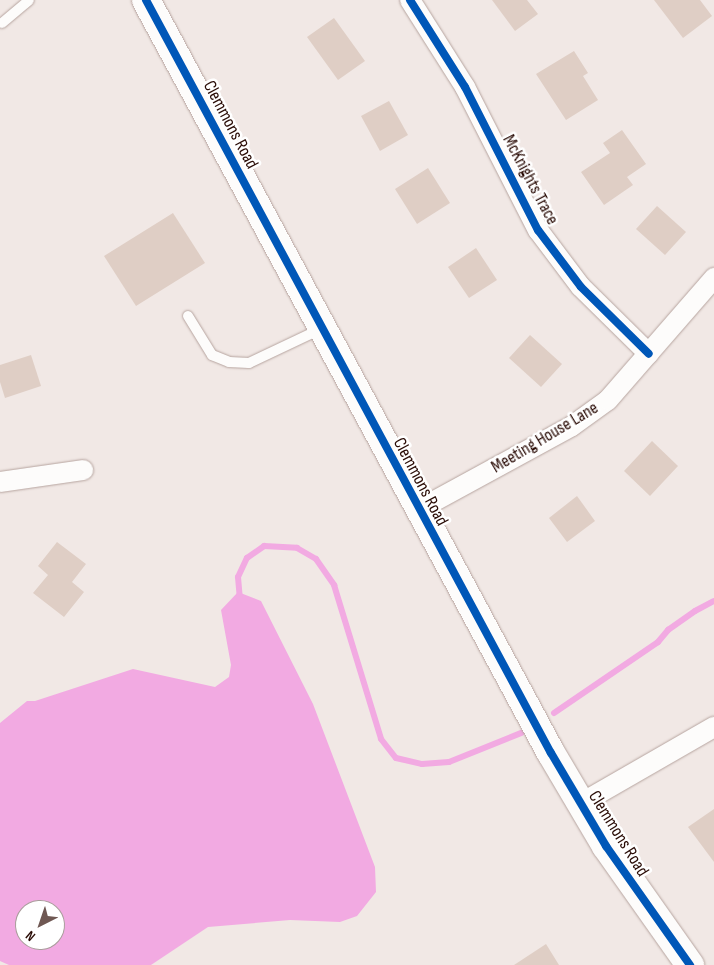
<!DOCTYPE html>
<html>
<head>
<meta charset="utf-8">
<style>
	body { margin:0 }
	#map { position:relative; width:714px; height:965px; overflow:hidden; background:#f1e8e5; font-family:"Sofia Sans Condensed",sans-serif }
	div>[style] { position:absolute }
	.water>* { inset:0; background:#f2aae2 }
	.stream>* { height:6px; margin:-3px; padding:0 3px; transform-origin:3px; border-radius:3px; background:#f2aae2 }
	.building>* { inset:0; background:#dfcec5 }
	.roads { filter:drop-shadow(0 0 1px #b6a49f) drop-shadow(0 0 1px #b6a49f) }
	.service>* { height:10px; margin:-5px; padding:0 5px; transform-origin:5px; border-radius:5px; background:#fdfcfb }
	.minor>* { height:20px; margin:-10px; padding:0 10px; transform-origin:10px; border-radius:10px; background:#fdfcfb }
	.primary>* { height:28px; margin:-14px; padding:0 14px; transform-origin:14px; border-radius:14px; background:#fdfcfb }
	.cycleway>* { height:8px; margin:-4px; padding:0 4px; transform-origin:4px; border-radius:4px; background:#0057b8 }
	span { translate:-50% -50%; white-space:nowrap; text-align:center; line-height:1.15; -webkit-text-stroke:5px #fff; paint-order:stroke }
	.street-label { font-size:18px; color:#290b05 }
	.north { position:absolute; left:15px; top:900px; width:50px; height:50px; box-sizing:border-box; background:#fff; border:1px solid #a99d9b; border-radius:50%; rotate:221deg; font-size:14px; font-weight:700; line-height:20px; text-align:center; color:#290b05 }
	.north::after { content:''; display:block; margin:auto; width:18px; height:22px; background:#6f5853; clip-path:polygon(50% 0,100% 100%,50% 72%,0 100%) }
</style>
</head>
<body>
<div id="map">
	<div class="water">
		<i style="clip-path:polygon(evenodd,238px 592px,261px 601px,313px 704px,375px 867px,376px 892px,357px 916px,340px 922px,290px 920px,208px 927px,151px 965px,9px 965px,0 961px,0 723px,27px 701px,35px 701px,133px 669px,215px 687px,229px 677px,231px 665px,221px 610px,238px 592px,25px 910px,55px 910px,55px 940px,25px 940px,25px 910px)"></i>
	</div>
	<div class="stream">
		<i style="left:240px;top:600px;width:23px;rotate:-95deg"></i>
		<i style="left:238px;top:577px;width:21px;rotate:-65deg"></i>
		<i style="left:247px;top:558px;width:21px;rotate:-35deg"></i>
		<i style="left:264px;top:546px;width:33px;rotate:3deg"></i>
		<i style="left:297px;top:548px;width:22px;rotate:30deg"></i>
		<i style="left:316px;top:559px;width:32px;rotate:55deg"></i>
		<i style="left:334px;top:585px;width:161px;rotate:73deg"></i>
		<i style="left:381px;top:739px;width:24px;rotate:52deg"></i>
		<i style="left:396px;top:758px;width:27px;rotate:13deg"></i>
		<i style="left:422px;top:764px;width:27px;rotate:-4deg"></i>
		<i style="left:449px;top:762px;width:78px;rotate:-21.9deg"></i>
		<i style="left:554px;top:713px;width:126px;rotate:-34.3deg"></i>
		<i style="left:658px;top:642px;width:16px;rotate:-50deg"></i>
		<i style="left:668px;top:630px;width:33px;rotate:-35deg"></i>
		<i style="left:695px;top:611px;width:21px;rotate:-28deg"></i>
	</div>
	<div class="building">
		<i style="clip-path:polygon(492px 0,527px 0,538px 14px,515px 31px)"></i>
		<i style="clip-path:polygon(654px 0,700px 0,712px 16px,683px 38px)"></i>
		<i style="clip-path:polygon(334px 18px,365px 61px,338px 80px,307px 37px)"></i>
		<i style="clip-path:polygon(574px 51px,588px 73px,583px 76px,598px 100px,566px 120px,536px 74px)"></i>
		<i style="clip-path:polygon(389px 101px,408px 135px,380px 151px,361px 116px)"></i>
		<i style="clip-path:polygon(622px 130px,646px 164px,627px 177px,633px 185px,604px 205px,581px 172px,610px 153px,603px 143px)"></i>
		<i style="clip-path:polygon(428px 168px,450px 203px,417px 224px,395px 189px)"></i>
		<i style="clip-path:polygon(657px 206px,686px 232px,665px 255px,636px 229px)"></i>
		<i style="clip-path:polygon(173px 213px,205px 263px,136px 306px,104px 256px)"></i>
		<i style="clip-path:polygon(476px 248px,497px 280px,469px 298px,448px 267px)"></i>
		<i style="clip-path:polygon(530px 335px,562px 364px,541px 387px,509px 358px)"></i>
		<i style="clip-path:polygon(31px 355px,41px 386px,5px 398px,0 382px,0 365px)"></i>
		<i style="clip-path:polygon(652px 441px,678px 466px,650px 496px,624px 471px)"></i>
		<i style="clip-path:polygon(577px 496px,595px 521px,567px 542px,549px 518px)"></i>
		<i style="clip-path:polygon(57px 542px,86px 564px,72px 582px,84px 592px,64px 617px,33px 593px,48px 575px,38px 566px)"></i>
		<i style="clip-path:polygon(714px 809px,714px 862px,688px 827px)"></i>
		<i style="clip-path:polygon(546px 944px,559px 965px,514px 965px)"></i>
	</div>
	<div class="roads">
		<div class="service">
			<i style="left:2px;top:23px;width:35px;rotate:-40deg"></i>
			<i style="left:188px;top:316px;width:46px;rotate:58.4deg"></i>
			<i style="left:212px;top:355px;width:18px;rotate:22deg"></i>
			<i style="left:229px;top:362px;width:20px;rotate:3deg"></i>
			<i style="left:249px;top:363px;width:80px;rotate:-25.3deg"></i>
		</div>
		<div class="minor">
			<i style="left:410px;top:0;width:103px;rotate:57.7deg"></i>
			<i style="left:465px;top:87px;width:161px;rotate:63deg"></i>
			<i style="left:538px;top:230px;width:71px;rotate:53deg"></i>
			<i style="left:581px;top:287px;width:95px;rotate:44.6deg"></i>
			<i style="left:0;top:482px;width:84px;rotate:-8.2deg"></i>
			<i style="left:418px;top:510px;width:175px;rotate:-28.6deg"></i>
			<i style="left:572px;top:426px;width:44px;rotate:-35.8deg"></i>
			<i style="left:608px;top:400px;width:162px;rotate:-49deg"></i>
			<i style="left:580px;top:804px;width:155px;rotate:-29.9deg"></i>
		</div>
		<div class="primary">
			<i style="left:146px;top:0;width:855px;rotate:61.73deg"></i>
			<i style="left:551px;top:753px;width:108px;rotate:59.4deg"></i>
			<i style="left:606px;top:846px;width:146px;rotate:54.8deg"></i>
		</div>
	</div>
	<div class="cycleway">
		<i style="left:146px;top:0;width:855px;rotate:61.73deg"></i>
		<i style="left:551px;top:753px;width:108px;rotate:59.4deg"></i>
		<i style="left:606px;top:846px;width:146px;rotate:54.8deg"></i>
		<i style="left:410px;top:0;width:103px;rotate:57.7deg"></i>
		<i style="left:465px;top:87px;width:161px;rotate:63deg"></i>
		<i style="left:538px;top:230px;width:71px;rotate:53deg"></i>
		<i style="left:581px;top:287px;width:95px;rotate:44.6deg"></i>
	</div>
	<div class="street-label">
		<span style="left:230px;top:125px;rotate:62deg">Clemmons Road</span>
		<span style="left:530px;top:180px;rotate:62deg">McKnights Trace</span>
		<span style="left:545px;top:438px;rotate:-31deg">Meeting House Lane</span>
		<span style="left:420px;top:482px;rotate:62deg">Clemmons Road</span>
		<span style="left:618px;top:834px;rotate:58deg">Clemmons Road</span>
	</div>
	<div class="north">N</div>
</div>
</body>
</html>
